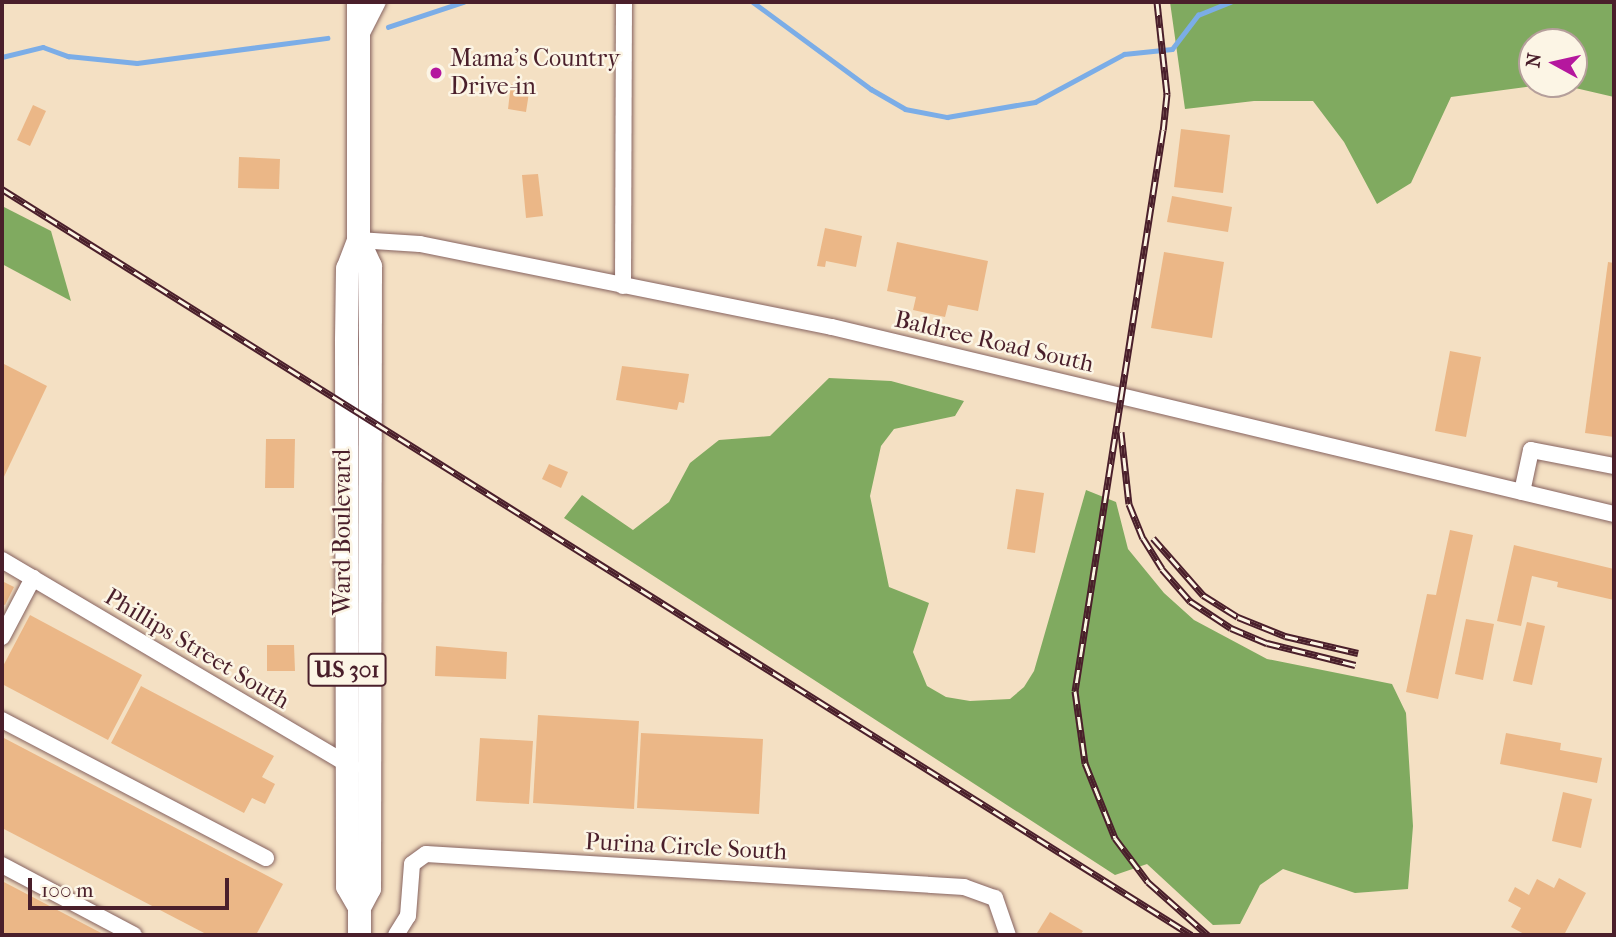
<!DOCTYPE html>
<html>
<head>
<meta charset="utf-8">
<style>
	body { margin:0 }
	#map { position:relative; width:1616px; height:937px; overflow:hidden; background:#f4e0c3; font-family:"IM FELL French Canon",serif }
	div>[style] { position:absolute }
	.forest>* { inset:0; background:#80aa60 }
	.stream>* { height:4.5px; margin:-2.25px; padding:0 2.25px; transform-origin:2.25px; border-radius:2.25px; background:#7bade7 }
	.building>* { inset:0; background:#ebb787 }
	.roads { filter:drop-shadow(0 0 2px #866360) drop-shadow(0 0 2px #866360) }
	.minor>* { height:16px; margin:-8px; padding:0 8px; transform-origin:8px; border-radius:8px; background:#fff }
	.highway>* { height:23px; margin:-11.5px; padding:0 11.5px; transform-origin:11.5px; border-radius:11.5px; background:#fff }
	.rail>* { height:7px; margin-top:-3.5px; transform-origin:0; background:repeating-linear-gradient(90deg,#fcf5e5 0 13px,#4a1f2b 0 26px); box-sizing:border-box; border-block:2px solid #4a1f2b }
	.dots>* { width:19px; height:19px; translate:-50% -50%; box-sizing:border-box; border:4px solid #fcf5e5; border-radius:50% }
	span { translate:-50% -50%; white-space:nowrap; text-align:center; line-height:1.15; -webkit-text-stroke:5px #fcf5e5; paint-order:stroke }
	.shield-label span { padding:2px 5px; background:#fcf5e5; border:2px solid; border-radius:5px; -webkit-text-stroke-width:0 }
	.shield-label { font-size:23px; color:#4a1f2b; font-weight:700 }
	.poi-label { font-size:24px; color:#4a1f2b }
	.left { translate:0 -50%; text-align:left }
	.street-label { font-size:24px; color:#4a1f2b }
	.frame { position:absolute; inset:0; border:4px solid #4a1f2b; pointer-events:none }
	.north { position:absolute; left:1518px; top:28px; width:70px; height:70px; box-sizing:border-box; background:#fcf5e5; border:2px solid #b59f9b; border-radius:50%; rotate:278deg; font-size:19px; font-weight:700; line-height:28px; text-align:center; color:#4a1f2b }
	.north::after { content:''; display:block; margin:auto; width:24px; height:32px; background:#b5179e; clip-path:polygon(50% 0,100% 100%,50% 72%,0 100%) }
	.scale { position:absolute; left:28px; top:878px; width:201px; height:32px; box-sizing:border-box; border:4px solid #4a1f2b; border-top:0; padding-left:9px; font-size:21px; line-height:24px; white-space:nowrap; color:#4a1f2b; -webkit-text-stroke:5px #fcf5e5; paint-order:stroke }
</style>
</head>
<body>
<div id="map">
	<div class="forest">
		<i style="clip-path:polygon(1170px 2px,1614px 2px,1614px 97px,1558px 84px,1574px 84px,1574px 42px,1532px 42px,1532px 84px,1548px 84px,1451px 97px,1411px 183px,1377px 204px,1344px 142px,1313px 101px,1254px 101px,1185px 109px)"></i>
		<i style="clip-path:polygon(2px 206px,51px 231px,71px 301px,2px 264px)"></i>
		<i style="clip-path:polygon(829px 378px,891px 381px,964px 401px,955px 416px,894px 429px,881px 446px,870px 496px,889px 587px,929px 603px,913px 652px,927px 686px,946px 697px,970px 701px,1010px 699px,1024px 687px,1034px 671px,1086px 490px,1116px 502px,1128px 549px,1164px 593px,1194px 620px,1267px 659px,1392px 684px,1406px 713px,1413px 826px,1408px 889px,1355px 893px,1283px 869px,1260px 885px,1240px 924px,1213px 925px,1147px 864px,1115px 875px,564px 518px,582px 495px,633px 530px,669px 502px,690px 463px,719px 440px,770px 436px)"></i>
	</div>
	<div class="stream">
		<i style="left:753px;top:2px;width:147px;rotate:36.4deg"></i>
		<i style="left:871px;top:89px;width:39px;rotate:30deg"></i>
		<i style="left:905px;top:109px;width:43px;rotate:10.8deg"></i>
		<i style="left:947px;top:117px;width:89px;rotate:-9.7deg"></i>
		<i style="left:1035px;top:102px;width:101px;rotate:-28.3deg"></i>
		<i style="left:1124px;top:54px;width:48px;rotate:-5.9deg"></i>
		<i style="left:1172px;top:49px;width:43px;rotate:-52.6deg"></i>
		<i style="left:1198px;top:15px;width:35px;rotate:-22deg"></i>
		<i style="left:388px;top:27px;width:79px;rotate:-18.4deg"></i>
		<i style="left:2px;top:57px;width:42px;rotate:-13.7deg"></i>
		<i style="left:43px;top:47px;width:27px;rotate:20deg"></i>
		<i style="left:68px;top:56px;width:69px;rotate:5.8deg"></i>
		<i style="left:137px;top:63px;width:192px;rotate:-7.5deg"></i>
	</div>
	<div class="building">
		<i style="clip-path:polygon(511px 84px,530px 86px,526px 112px,508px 109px)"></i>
		<i style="clip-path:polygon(33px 105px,46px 111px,30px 146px,17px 140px)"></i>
		<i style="clip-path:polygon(1181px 129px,1230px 135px,1223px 193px,1174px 187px)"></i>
		<i style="clip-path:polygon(239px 157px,280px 159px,279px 189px,238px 188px)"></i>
		<i style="clip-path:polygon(538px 174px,543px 216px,526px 218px,522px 175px)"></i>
		<i style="clip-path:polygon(1172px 196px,1232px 207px,1228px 232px,1167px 222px)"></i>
		<i style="clip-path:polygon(825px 228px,862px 236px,856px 267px,826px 261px,825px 267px,817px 266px)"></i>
		<i style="clip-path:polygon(897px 242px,988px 261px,978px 311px,948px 305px,945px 317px,913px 310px,916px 297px,887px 291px)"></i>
		<i style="clip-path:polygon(1164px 252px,1224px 262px,1212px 338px,1151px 328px)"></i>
		<i style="clip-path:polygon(1608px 262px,1614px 263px,1614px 437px,1585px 433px)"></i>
		<i style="clip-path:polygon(1450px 351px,1481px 357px,1466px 437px,1435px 431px)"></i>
		<i style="clip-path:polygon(4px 364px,47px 386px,2px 481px,2px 368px)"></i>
		<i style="clip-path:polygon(622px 366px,689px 374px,684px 403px,679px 402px,677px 410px,616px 400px)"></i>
		<i style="clip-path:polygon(266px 439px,295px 439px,294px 488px,265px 488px)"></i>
		<i style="clip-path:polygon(549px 464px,568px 472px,561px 488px,542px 479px)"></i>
		<i style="clip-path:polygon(1016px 489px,1044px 493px,1035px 553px,1007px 549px)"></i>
		<i style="clip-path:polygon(1450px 530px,1473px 535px,1438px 699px,1406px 692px,1427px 594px,1436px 595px)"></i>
		<i style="clip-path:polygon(1514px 545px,1614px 569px,1614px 600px,1557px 587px,1558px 582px,1532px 576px,1521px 626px,1497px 621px)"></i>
		<i style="clip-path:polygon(2px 581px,14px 587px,5px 605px,2px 604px)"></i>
		<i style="clip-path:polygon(30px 615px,142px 675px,108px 740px,2px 684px,2px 668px)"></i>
		<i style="clip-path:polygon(1466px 619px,1494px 624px,1483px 680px,1455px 674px)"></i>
		<i style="clip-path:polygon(1527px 622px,1545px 626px,1532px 685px,1513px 681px)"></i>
		<i style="clip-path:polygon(267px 645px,294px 645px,295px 671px,267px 671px)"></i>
		<i style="clip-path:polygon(436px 646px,507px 652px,506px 679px,435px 676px)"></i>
		<i style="clip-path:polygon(141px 686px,274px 756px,262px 777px,275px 784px,265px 804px,252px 798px,244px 813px,111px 743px)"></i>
		<i style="clip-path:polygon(538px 715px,639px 721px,634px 809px,533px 803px)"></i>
		<i style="clip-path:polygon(641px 733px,763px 739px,759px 814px,637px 808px)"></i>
		<i style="clip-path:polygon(1506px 733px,1561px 743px,1560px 750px,1602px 758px,1597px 783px,1500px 764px)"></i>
		<i style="clip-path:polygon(2px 737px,283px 884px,256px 935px,208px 935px,2px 828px)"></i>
		<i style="clip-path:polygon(480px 738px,533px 741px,529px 804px,476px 801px)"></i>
		<i style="clip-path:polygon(1563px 792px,1592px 799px,1581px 848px,1552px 841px)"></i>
		<i style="clip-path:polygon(1559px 878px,1586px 893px,1564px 935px,1526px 935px,1511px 927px,1521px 908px,1508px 901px,1515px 887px,1529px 895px,1537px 879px,1554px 888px)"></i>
		<i style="clip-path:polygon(2px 881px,105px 935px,2px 935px)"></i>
		<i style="clip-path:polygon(1050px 912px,1083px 931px,1080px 935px,1037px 933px)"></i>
	</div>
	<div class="roads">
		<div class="minor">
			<i style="left:360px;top:37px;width:39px;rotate:-63deg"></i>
			<i style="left:358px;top:240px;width:62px;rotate:3.7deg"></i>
			<i style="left:420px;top:244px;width:420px;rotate:11.4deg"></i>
			<i style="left:832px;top:327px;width:804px;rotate:13.45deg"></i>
			<i style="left:623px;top:286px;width:284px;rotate:-89.8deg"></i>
			<i style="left:1522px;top:492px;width:43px;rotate:-77.9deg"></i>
			<i style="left:1531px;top:450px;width:85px;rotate:10.9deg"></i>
			<i style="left:2px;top:560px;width:407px;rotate:30.6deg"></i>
			<i style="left:2px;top:637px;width:67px;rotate:-62.3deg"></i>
			<i style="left:2px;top:720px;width:298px;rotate:27.6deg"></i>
			<i style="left:2px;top:865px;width:149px;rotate:27.9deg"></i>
			<i style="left:396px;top:935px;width:22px;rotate:-58deg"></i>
			<i style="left:408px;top:916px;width:52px;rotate:-85.6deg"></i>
			<i style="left:412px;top:864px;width:17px;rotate:-36deg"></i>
			<i style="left:426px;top:854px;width:539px;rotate:3.51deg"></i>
			<i style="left:964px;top:887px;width:33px;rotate:20deg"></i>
			<i style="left:995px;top:898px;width:39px;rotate:71deg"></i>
		</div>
		<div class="highway">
			<i style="left:358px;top:2px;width:238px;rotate:90deg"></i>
			<i style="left:358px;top:240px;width:30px;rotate:111deg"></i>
			<i style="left:347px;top:268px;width:73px;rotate:90.8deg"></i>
			<i style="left:346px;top:341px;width:545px;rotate:89.89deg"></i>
			<i style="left:347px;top:886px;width:24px;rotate:60deg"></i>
			<i style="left:358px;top:240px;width:29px;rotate:65deg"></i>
			<i style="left:370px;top:266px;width:622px;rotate:90.09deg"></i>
			<i style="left:369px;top:888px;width:21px;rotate:118deg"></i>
			<i style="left:359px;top:907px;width:28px;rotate:90deg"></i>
		</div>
	</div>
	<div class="rail">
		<i style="left:1157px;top:2px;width:93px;rotate:83.8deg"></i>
		<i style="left:1167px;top:94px;width:36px;rotate:96deg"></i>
		<i style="left:1163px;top:130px;width:568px;rotate:98.91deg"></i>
		<i style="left:1075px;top:691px;width:73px;rotate:82.1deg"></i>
		<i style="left:1085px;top:763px;width:81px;rotate:68.2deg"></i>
		<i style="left:1115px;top:838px;width:55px;rotate:53.1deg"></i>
		<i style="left:1148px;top:882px;width:80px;rotate:41.5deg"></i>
		<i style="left:2px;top:189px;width:1404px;rotate:32.1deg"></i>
		<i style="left:1121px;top:432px;width:72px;rotate:83.7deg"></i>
		<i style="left:1129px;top:504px;width:37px;rotate:68deg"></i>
		<i style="left:1143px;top:538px;width:36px;rotate:58deg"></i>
		<i style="left:1162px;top:569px;width:43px;rotate:48.8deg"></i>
		<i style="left:1190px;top:601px;width:49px;rotate:33.4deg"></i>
		<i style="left:1231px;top:628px;width:39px;rotate:23deg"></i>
		<i style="left:1267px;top:643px;width:91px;rotate:14deg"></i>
		<i style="left:1153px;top:538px;width:76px;rotate:48.7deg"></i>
		<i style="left:1203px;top:595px;width:41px;rotate:32.2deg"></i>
		<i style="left:1238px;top:617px;width:51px;rotate:22deg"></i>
		<i style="left:1285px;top:636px;width:75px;rotate:13.1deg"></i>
	</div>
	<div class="dots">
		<i style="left:436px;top:73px;background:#b5179e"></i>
	</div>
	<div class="shield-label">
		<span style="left:347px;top:670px">US 301</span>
	</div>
	<div class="poi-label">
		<span class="left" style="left:450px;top:73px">Mama's Country<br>Drive-in</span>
	</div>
	<div class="street-label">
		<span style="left:994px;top:342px;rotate:13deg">Baldree Road South</span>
		<span style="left:343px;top:532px;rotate:-90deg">Ward Boulevard</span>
		<span style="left:197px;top:649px;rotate:31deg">Phillips Street South</span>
		<span style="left:686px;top:847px;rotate:3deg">Purina Circle South</span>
	</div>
	<div class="frame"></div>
	<div class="north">N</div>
	<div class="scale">100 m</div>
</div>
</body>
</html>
